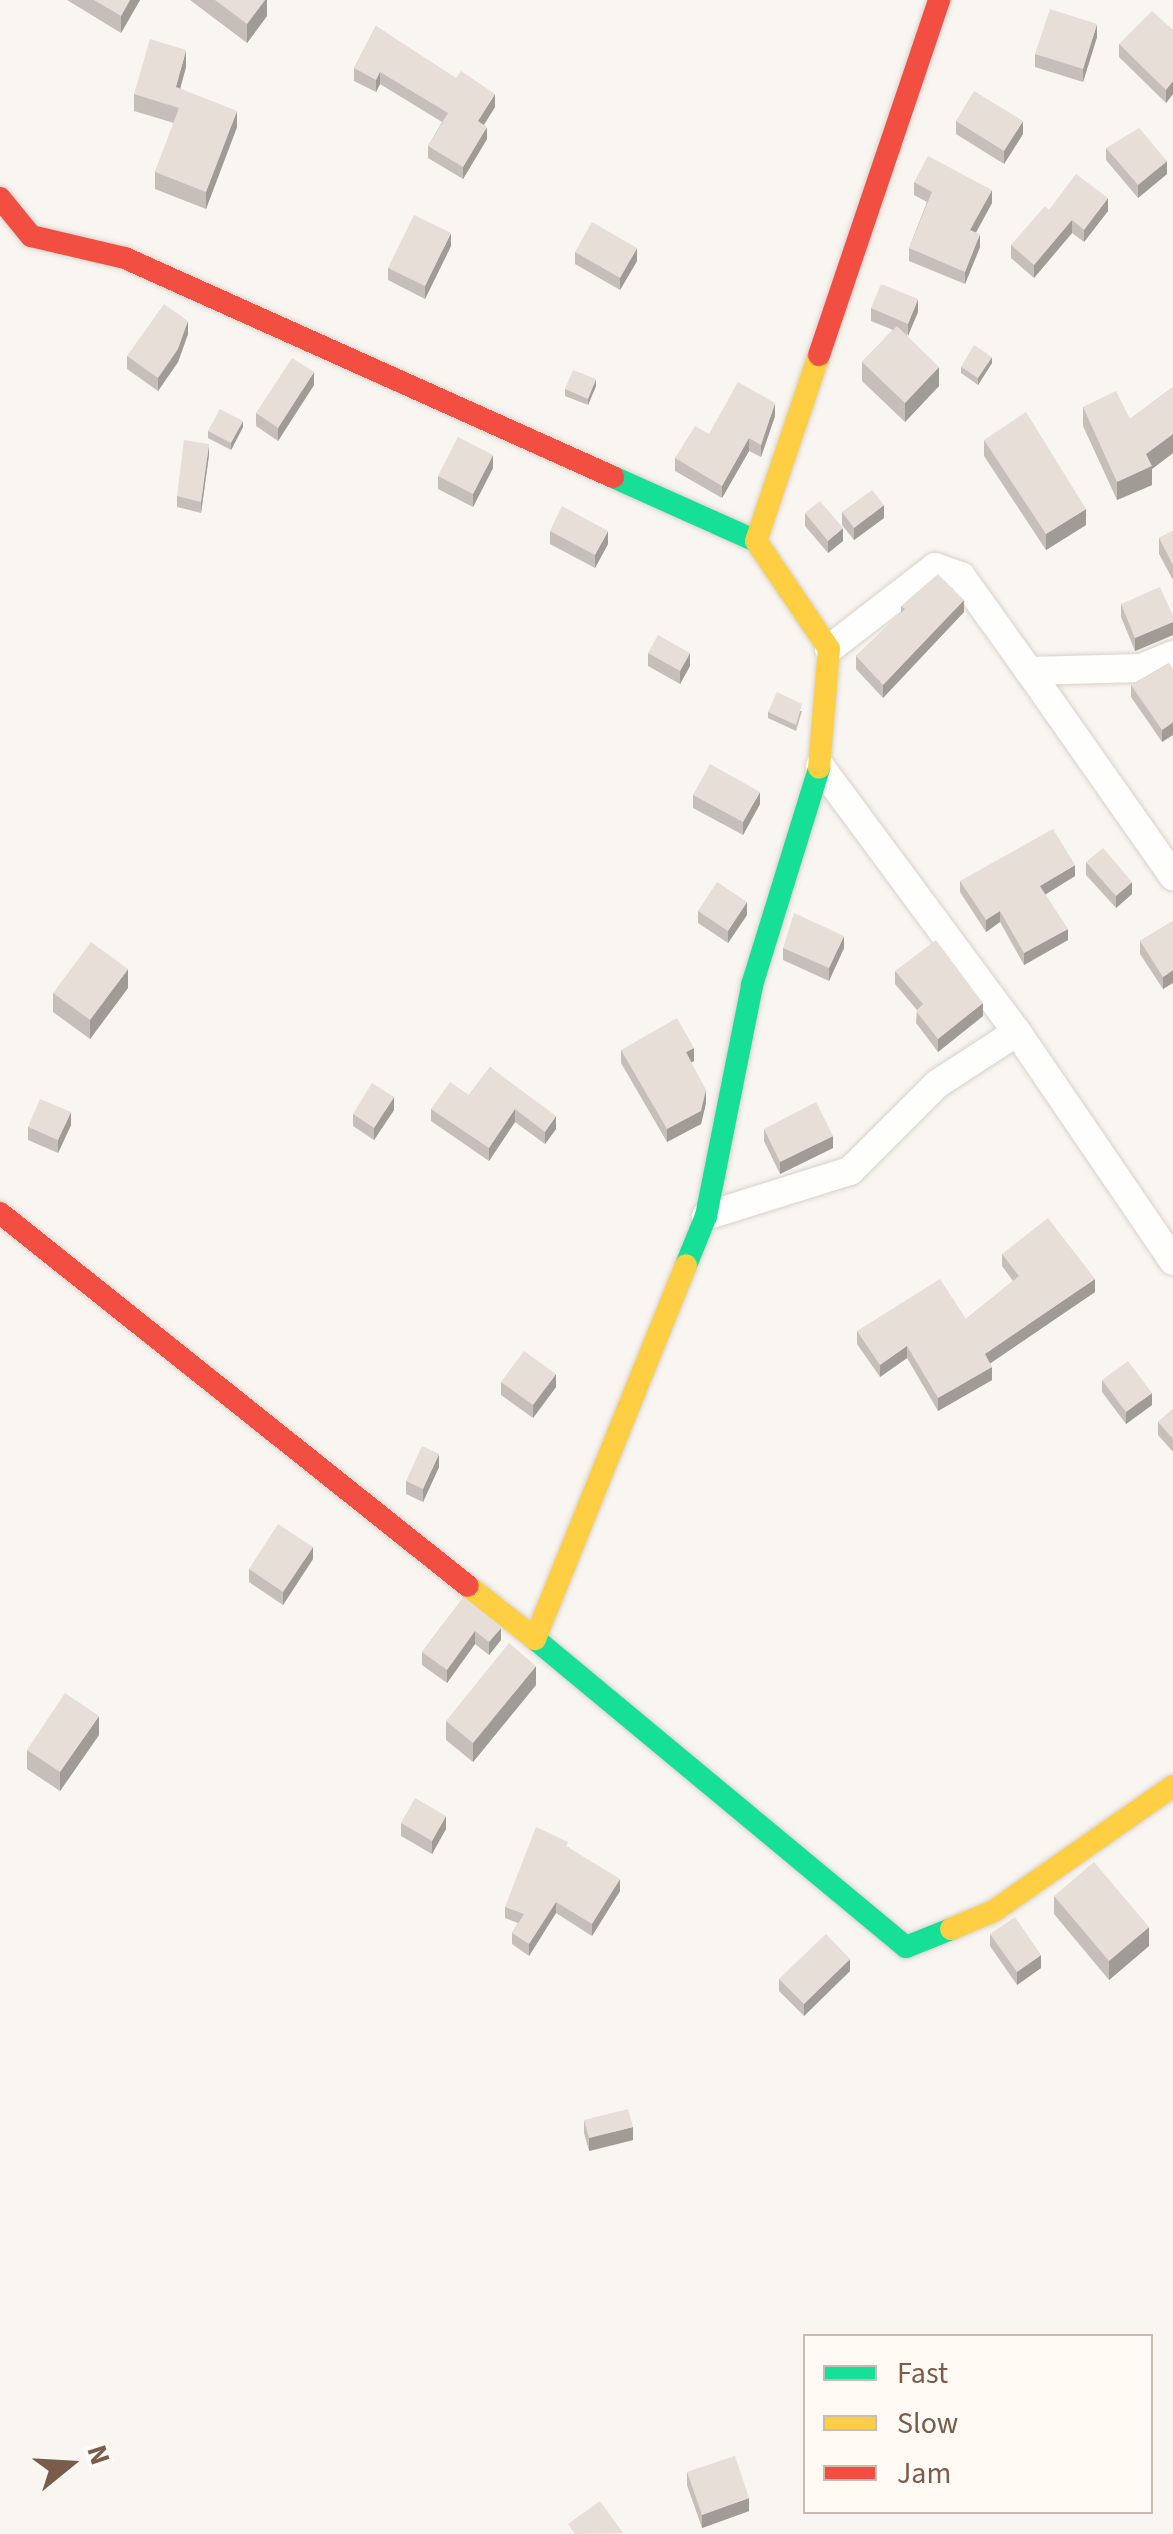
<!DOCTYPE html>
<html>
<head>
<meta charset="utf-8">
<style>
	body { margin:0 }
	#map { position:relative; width:1173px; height:2534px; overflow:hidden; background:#f9f5f0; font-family:"Source Sans 3",sans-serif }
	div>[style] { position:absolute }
	.roads { filter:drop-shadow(0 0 2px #d7d1cb) drop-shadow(0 0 2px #d7d1cb) }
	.street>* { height:28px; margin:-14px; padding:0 14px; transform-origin:14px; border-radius:14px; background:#fefefd }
	.fast>* { height:22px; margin:-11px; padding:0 11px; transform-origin:11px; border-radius:11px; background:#16e098 }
	.slow>* { height:22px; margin:-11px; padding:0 11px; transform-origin:11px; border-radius:11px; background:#ffcf43 }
	.jam>* { height:22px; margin:-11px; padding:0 11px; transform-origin:11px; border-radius:11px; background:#f24e42 }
	.wall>* { inset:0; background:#c6bfb9 }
	.shaded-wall>* { inset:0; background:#a19b96 }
	.building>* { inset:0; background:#e6ded7 }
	span { translate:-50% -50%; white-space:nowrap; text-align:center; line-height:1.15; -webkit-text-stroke:9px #fffaf3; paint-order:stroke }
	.legend { position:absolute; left:803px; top:2334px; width:350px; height:180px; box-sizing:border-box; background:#fffaf3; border:2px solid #cabbb1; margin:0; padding:12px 18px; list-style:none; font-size:30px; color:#7a5c4d }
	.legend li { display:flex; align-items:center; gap:20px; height:50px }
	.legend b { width:50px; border:2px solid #cabbb1 }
	.north { position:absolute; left:20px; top:2414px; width:100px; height:100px; -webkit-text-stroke:8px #fffaf3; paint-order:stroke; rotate:72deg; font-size:28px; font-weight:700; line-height:40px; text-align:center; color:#7a5c4d }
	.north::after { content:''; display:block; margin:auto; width:35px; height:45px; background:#7a5c4d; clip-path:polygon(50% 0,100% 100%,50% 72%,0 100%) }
</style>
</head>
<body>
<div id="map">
	<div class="roads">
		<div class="street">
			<i style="left:829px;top:649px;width:134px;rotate:-37.7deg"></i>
			<i style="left:935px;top:567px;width:28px;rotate:19deg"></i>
			<i style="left:961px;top:576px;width:117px;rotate:54.4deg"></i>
			<i style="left:1173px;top:655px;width:35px;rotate:158deg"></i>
			<i style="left:1141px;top:668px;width:112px;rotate:178.5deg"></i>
			<i style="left:1029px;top:671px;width:251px;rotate:54.9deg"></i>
			<i style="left:820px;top:766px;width:331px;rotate:53.5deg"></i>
			<i style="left:1017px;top:1032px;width:277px;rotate:55.7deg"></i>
			<i style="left:706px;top:1216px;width:151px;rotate:-17.4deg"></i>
			<i style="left:850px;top:1171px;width:123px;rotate:-45deg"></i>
			<i style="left:937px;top:1084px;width:95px;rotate:-33deg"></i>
		</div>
		<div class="fast">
			<i style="left:613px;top:477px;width:157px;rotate:24.1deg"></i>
			<i style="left:686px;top:1265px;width:53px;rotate:-67.8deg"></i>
			<i style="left:706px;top:1216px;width:236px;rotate:-78.7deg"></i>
			<i style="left:752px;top:985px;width:227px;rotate:-72.8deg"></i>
			<i style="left:535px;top:1639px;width:482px;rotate:39.7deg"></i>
			<i style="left:906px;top:1947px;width:48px;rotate:-21.8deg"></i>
		</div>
		<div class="slow">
			<i style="left:819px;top:355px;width:196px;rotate:108.7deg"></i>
			<i style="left:756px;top:541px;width:130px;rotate:55.9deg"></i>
			<i style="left:829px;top:649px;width:119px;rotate:94.8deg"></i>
			<i style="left:468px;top:1586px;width:85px;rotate:38.3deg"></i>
			<i style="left:535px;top:1639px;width:403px;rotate:-68deg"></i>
			<i style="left:951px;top:1929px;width:47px;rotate:-22.7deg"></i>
			<i style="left:994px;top:1911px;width:218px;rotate:-34.9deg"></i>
		</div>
		<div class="jam">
			<i style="left:0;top:198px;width:49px;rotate:50.8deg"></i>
			<i style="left:31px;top:236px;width:97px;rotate:13.2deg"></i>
			<i style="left:125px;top:258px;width:535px;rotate:24.17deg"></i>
			<i style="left:819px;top:355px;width:375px;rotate:-71.3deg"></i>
			<i style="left:0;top:1213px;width:598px;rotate:38.56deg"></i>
		</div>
	</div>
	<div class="wall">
		<i style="clip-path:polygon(67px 0,140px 0,121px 33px)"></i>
		<i style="clip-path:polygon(190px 0,267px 0,267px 16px,247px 43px)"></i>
		<i style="clip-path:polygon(376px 26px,495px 107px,484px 125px,487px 139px,463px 179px,428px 158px,428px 146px,442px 122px,380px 84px,376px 92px,354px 81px,354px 68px)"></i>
		<i style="clip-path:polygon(1173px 30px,1173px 94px,1166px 103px,1119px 57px,1119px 44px)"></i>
		<i style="clip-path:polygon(1097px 37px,1083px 82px,1035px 67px,1035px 54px)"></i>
		<i style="clip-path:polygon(186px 67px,180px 88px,237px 127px,206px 209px,155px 189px,155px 172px,174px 123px,134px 111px,134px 94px)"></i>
		<i style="clip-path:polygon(956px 121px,1023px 134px,1004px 164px,956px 134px)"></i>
		<i style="clip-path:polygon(1106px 148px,1167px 174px,1138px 198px,1106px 160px)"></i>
		<i style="clip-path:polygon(914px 182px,992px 203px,976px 233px,980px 247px,965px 284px,909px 261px,909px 248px,927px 202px,914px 195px)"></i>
		<i style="clip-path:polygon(1049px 210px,1108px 211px,1084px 242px,1072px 233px,1034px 278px,1011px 258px,1011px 245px)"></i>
		<i style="clip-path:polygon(451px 246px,425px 299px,388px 280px,388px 268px)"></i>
		<i style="clip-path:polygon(575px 252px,637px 261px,620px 290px,575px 264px)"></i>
		<i style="clip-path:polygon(871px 308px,918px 312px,907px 336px,939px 386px,905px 422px,862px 381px,862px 362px,893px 330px,871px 321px)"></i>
		<i style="clip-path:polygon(188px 334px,178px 362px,158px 391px,127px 369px,127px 356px)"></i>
		<i style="clip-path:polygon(992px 363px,978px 385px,961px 373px,961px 367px)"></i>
		<i style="clip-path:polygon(314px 385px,278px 441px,256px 426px,256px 413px)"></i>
		<i style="clip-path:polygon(596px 386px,588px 405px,565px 396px,565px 389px)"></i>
		<i style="clip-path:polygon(1173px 387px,1173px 453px,1152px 469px,1152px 485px,1117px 500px,1083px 426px,1083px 407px,1130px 419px)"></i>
		<i style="clip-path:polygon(775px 416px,761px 457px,749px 451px,722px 498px,675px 471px,675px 458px,709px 434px)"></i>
		<i style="clip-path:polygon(243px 427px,231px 450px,208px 438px,208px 431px)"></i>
		<i style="clip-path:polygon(984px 440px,1086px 525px,1046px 550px,984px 456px)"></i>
		<i style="clip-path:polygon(209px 455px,201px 513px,177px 507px,177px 496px)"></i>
		<i style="clip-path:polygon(493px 468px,473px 507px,438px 489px,438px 476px)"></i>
		<i style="clip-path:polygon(842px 512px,884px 518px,854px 540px,842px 525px)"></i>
		<i style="clip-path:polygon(805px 513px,843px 541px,828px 553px,805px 526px)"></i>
		<i style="clip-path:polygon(550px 531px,608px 544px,595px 568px,550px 544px)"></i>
		<i style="clip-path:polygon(1173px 531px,1173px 580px,1159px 554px,1159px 538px)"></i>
		<i style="clip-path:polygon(1121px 604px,1173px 616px,1173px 635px,1135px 651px,1121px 617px)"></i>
		<i style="clip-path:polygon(901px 606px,964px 612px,883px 698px,856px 669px,856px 656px,901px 613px)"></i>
		<i style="clip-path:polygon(648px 653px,690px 666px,680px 684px,648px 666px)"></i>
		<i style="clip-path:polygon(1169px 663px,1162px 742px,1131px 697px,1131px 685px)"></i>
		<i style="clip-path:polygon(802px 711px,796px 731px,768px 718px,768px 712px)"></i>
		<i style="clip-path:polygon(693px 795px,760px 804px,743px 835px,693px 808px)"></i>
		<i style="clip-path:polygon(1086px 862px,1132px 894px,1116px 908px,1086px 875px)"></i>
		<i style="clip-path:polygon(1075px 876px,1045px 894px,1068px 940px,1024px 965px,1000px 922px,986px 932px,960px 892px,960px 881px)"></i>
		<i style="clip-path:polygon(698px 911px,747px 915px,728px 943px,698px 923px)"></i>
		<i style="clip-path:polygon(1173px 921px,1163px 989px,1140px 954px,1140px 941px)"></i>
		<i style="clip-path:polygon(783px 948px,844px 948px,829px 981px,783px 960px)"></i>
		<i style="clip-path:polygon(895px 971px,983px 1016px,938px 1052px,916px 1023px,917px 1010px,895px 984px)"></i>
		<i style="clip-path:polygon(128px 988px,90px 1039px,53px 1012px,53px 993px)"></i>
		<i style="clip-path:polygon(621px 1050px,694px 1061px,691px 1062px,706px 1103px,701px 1124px,667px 1142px,621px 1063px)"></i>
		<i style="clip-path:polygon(490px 1067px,556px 1129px,545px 1144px,515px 1122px,489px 1161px,431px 1121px,431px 1109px,469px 1095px)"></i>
		<i style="clip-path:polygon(394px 1110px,374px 1140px,353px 1126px,353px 1114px)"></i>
		<i style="clip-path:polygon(71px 1125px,58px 1153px,28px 1140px,28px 1127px)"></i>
		<i style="clip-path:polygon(764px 1129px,833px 1148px,780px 1174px,764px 1141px)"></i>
		<i style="clip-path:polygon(1002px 1254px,1095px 1292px,990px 1363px,992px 1380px,938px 1411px,907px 1358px,880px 1377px,857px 1344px,857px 1331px,966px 1319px,1013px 1281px,1002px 1266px)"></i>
		<i style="clip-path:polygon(1102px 1380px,1152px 1405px,1126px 1424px,1102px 1392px)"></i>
		<i style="clip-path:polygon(501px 1382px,556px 1387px,533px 1418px,501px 1395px)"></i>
		<i style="clip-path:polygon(1173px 1409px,1173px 1452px,1158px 1435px,1158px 1422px)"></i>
		<i style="clip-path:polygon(439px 1467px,423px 1502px,406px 1494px,406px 1481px)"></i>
		<i style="clip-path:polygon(313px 1559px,283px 1605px,249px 1582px,249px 1569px)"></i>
		<i style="clip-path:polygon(463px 1598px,501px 1640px,489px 1655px,475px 1644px,447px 1683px,422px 1665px,422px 1652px)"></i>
		<i style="clip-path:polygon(536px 1685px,473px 1762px,446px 1740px,446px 1721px)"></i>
		<i style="clip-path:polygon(99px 1735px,60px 1791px,27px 1769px,27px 1750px)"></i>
		<i style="clip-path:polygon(401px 1823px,446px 1829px,432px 1854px,401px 1836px)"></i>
		<i style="clip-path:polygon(568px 1847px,620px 1891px,592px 1936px,556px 1913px,529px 1956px,512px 1944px,512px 1933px,518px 1923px,505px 1918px,505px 1907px)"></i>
		<i style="clip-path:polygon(1054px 1896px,1149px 1946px,1109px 1980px,1054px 1914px)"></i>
		<i style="clip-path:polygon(990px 1934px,1041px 1968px,1017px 1985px,990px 1946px)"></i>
		<i style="clip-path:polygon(850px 1971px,804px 2016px,779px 1991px,779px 1979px)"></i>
		<i style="clip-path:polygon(584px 2120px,633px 2140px,589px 2151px,584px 2133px)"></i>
		<i style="clip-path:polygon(687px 2472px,749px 2511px,702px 2528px,687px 2485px)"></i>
	</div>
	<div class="shaded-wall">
		<i style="clip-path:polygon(130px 0,140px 0,121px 33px,121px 16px)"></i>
		<i style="clip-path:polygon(265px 0,267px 0,267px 16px,247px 43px,247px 24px)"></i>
		<i style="clip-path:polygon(1097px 24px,1097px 37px,1083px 82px,1083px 69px)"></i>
		<i style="clip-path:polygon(186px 50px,186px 67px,176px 104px,176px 87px)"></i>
		<i style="clip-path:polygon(380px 72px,380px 84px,376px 92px,376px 80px)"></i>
		<i style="clip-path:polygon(1173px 81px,1173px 94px,1166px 103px,1166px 90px)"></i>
		<i style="clip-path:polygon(495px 94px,495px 107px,478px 134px,478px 121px)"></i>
		<i style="clip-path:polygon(237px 111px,237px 127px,206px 209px,206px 192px)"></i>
		<i style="clip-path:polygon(1023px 121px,1023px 134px,1004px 164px,1004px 151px)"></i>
		<i style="clip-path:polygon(487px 127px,487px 139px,463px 179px,463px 167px)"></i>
		<i style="clip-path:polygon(1167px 161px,1167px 174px,1138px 198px,1138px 185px)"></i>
		<i style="clip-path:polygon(992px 190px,992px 203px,970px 243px,970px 230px)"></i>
		<i style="clip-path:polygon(1108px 198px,1108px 211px,1084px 242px,1084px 230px)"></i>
		<i style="clip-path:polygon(1072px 220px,1072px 233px,1034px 278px,1034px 265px)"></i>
		<i style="clip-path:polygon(451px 233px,451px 246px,425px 299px,425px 286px)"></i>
		<i style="clip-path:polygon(980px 234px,980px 247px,965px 284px,965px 272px)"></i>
		<i style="clip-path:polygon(637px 248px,637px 261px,620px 290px,620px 278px)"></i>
		<i style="clip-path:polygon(918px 299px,918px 312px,908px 336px,908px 324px)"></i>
		<i style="clip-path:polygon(188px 321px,188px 334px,178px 362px,158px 391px,158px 378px)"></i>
		<i style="clip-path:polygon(992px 357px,992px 363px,978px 385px,978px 378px)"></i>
		<i style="clip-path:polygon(939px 367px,939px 386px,905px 422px,905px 403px)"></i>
		<i style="clip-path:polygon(314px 372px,314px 385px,278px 441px,278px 428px)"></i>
		<i style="clip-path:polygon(596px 379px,596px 386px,588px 405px,588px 399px)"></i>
		<i style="clip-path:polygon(775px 403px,775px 416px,761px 457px,761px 445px)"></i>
		<i style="clip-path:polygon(243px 421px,243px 427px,231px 450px,231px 443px)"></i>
		<i style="clip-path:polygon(1173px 434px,1173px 453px,1152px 469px,1152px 485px,1117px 500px,1117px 482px,1146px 454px)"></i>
		<i style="clip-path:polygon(749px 438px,749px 451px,722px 498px,722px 486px)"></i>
		<i style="clip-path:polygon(209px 444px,209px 455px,201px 513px,201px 502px)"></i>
		<i style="clip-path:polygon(493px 455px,493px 468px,473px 507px,473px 494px)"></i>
		<i style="clip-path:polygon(884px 505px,884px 518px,854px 540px,854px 528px)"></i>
		<i style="clip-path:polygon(1086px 509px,1086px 525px,1046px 550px,1046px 534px)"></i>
		<i style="clip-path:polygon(843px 528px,843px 541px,828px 553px,828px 541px)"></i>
		<i style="clip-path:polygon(608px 531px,608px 544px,595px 568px,595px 555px)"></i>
		<i style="clip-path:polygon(964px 600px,964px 612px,883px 698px,883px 685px)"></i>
		<i style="clip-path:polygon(1173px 622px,1173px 635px,1135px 651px,1135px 638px)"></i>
		<i style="clip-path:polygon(690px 653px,690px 666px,680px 684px,680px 671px)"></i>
		<i style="clip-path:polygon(1173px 722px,1173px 735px,1162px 742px,1162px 730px)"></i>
		<i style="clip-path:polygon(760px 792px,760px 804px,743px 835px,743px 822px)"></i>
		<i style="clip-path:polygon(1075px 865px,1075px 876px,1040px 898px,1040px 886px)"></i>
		<i style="clip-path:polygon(1132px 882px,1132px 894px,1116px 908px,1116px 896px)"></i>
		<i style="clip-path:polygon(747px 902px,747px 915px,728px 943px,728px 931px)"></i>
		<i style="clip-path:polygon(1000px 911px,1000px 922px,986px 932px,986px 920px)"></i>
		<i style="clip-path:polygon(1068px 929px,1068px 940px,1024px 965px,1024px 953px)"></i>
		<i style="clip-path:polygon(844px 936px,844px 948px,829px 981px,829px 968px)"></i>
		<i style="clip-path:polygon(128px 969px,128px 988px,90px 1039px,90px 1020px)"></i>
		<i style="clip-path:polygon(1173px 970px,1173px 983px,1163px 989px,1163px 977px)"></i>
		<i style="clip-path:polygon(983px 1003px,983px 1016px,938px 1052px,938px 1039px)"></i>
		<i style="clip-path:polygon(694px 1048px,694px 1061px,686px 1065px,686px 1052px)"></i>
		<i style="clip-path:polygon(706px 1090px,706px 1103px,701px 1124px,667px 1142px,667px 1129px)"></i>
		<i style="clip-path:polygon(394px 1097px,394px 1110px,374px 1140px,374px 1128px)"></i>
		<i style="clip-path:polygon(515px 1109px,515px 1122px,489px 1161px,489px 1148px)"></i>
		<i style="clip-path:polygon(71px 1112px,71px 1125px,58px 1153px,58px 1140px)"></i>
		<i style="clip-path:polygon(556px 1116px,556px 1129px,545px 1144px,545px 1132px)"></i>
		<i style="clip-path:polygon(833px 1136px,833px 1148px,780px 1174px,780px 1162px)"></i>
		<i style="clip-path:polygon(1095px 1279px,1095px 1292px,985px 1367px,985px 1354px)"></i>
		<i style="clip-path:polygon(907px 1346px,907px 1358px,880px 1377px,880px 1365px)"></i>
		<i style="clip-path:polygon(992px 1367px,992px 1380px,938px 1411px,938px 1398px)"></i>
		<i style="clip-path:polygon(556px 1374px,556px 1387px,533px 1418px,533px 1405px)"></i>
		<i style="clip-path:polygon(1152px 1393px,1152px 1405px,1126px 1424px,1126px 1412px)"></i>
		<i style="clip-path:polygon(439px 1454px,439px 1467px,423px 1502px,423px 1489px)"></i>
		<i style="clip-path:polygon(313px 1547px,313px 1559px,283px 1605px,283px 1592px)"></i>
		<i style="clip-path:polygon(501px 1628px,501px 1640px,489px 1655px,489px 1642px)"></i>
		<i style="clip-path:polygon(475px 1631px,475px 1644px,447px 1683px,447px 1670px)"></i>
		<i style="clip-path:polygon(536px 1666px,536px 1685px,473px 1762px,473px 1743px)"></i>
		<i style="clip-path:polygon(99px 1716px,99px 1735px,60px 1791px,60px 1772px)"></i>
		<i style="clip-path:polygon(446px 1816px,446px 1829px,432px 1854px,432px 1841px)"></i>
		<i style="clip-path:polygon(620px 1879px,620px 1891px,592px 1936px,592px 1924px)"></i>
		<i style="clip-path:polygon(556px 1902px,556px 1913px,529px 1956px,529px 1944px)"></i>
		<i style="clip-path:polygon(1149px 1927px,1149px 1946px,1109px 1980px,1109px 1961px)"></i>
		<i style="clip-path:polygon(1041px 1955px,1041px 1968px,1017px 1985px,1017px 1972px)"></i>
		<i style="clip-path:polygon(850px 1959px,850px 1971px,804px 2016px,804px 2004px)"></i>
		<i style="clip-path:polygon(633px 2127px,633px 2140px,589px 2151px,589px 2138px)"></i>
		<i style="clip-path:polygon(749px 2498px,749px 2511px,702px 2528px,702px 2515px)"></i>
	</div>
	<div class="building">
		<i style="clip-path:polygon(94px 0,130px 0,121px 16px)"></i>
		<i style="clip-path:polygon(215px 0,265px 0,247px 24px)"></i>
		<i style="clip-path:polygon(1050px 9px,1097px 24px,1083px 69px,1035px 54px)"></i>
		<i style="clip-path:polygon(1152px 11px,1173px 30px,1173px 81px,1166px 90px,1119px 44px)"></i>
		<i style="clip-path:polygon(376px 26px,456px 78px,461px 71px,495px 94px,478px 121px,487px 127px,463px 167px,428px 146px,448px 113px,380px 72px,376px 80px,354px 68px)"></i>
		<i style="clip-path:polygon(150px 39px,186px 50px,176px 87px,237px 111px,206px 192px,155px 172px,179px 108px,134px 94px)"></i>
		<i style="clip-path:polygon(974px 91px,1023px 121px,1004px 151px,956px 121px)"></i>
		<i style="clip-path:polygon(1139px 128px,1167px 161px,1138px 185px,1106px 148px)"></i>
		<i style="clip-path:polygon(928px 156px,992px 190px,970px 230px,980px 234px,965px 272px,909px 248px,932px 192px,914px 182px)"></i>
		<i style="clip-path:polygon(1076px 174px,1108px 198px,1084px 230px,1072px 220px,1034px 265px,1011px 245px,1045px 206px,1049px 210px)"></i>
		<i style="clip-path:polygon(414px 215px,451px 233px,425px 286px,388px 268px)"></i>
		<i style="clip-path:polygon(592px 222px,637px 248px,620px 278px,575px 252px)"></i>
		<i style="clip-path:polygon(881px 284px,918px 299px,908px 324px,871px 308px)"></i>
		<i style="clip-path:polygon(164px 304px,188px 321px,178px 349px,158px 378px,127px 356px)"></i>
		<i style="clip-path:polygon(897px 326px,939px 367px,905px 403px,862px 362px)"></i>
		<i style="clip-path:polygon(974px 345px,992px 357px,978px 378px,961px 367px)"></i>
		<i style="clip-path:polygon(292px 358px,314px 372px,278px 428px,256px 413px)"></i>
		<i style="clip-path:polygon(573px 370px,596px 379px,588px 399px,565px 389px)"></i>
		<i style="clip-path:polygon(738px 382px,775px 403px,761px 445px,749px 438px,722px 486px,675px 458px,695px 426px,709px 434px)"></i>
		<i style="clip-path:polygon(1173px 387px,1173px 434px,1146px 454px,1152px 466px,1117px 482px,1083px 407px,1116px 391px,1130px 419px)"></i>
		<i style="clip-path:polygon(220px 409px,243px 421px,231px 443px,208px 431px)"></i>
		<i style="clip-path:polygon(1026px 412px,1086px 509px,1046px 534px,984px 440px)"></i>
		<i style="clip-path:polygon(458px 437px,493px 455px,473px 494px,438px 476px)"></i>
		<i style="clip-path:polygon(184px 440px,209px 444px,201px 502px,177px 496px)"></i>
		<i style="clip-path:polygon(872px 490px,884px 505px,854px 528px,842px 512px)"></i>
		<i style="clip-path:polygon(820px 501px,843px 528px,828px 541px,805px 513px)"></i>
		<i style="clip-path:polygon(562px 506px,608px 531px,595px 555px,550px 531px)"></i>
		<i style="clip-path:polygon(1173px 531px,1173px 565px,1159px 538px)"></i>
		<i style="clip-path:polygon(938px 574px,964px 600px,883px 685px,856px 656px,905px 609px,901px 606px)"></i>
		<i style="clip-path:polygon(1160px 587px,1173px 616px,1173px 622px,1135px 638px,1121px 604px)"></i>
		<i style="clip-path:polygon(658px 635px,690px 653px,680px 671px,648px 653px)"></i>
		<i style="clip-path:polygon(1169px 663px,1173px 669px,1173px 722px,1162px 730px,1131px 685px)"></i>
		<i style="clip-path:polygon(777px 692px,802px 704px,796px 725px,768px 712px)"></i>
		<i style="clip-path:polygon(710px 764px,760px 792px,743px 822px,693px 795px)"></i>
		<i style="clip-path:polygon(1053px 829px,1075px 865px,1040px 886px,1068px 929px,1024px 953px,1000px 911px,986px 920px,960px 881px)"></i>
		<i style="clip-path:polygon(1103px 848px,1132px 882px,1116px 896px,1086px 862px)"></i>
		<i style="clip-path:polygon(717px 882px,747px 902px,728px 931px,698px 911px)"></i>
		<i style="clip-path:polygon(794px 913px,844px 936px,829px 968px,783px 948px)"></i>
		<i style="clip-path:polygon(1173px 921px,1173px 970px,1163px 977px,1140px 941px)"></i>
		<i style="clip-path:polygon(936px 940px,983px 1003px,938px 1039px,916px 1011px,923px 1004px,895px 971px)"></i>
		<i style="clip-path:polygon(91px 942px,128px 969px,90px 1020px,53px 993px)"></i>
		<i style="clip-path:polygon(677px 1018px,694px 1048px,686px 1052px,706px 1090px,701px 1111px,667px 1129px,621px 1050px)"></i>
		<i style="clip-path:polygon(490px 1067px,556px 1116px,545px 1132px,515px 1109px,489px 1148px,431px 1109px,450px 1082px,469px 1095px)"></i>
		<i style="clip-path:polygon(372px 1083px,394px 1097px,374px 1128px,353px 1114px)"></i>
		<i style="clip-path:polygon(40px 1099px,71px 1112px,58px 1140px,28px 1127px)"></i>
		<i style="clip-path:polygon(816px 1102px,833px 1136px,780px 1162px,764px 1129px)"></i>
		<i style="clip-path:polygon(1048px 1218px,1095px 1279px,985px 1354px,992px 1367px,938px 1398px,907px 1346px,880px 1365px,857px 1331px,940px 1279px,966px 1319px,1019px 1276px,1002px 1254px)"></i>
		<i style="clip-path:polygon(524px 1351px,556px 1374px,533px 1405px,501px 1382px)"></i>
		<i style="clip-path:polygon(1128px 1361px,1152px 1393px,1126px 1412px,1102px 1380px)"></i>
		<i style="clip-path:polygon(1173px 1409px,1173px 1439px,1158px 1422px)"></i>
		<i style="clip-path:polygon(422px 1446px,439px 1454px,423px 1489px,406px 1481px)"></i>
		<i style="clip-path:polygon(278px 1524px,313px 1547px,283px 1592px,249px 1569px)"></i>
		<i style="clip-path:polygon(463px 1598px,501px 1628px,489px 1642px,475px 1631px,447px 1670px,422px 1652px)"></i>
		<i style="clip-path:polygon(509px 1643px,536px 1666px,473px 1743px,446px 1721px)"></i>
		<i style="clip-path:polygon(65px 1693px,99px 1716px,60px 1772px,27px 1750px)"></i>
		<i style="clip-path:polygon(415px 1798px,446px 1816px,432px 1841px,401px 1823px)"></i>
		<i style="clip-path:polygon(536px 1827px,568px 1842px,566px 1846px,620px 1879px,592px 1924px,556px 1902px,529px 1944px,512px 1933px,524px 1914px,505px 1907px)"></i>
		<i style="clip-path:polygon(1094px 1862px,1149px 1927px,1109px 1961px,1054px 1896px)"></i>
		<i style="clip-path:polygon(1015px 1917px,1041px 1955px,1017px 1972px,990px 1934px)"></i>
		<i style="clip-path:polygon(826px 1934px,850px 1959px,804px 2004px,779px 1979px)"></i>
		<i style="clip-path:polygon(628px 2109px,633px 2127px,589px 2138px,584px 2120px)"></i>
		<i style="clip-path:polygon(735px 2456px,749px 2498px,702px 2515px,687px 2472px)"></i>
		<i style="clip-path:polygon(600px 2501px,623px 2533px,575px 2534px,568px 2524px)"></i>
	</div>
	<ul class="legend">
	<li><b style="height:12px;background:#16e098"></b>Fast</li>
	<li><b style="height:12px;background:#ffcf43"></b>Slow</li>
	<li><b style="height:12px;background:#f24e42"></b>Jam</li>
	</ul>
	<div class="north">N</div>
</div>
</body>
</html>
